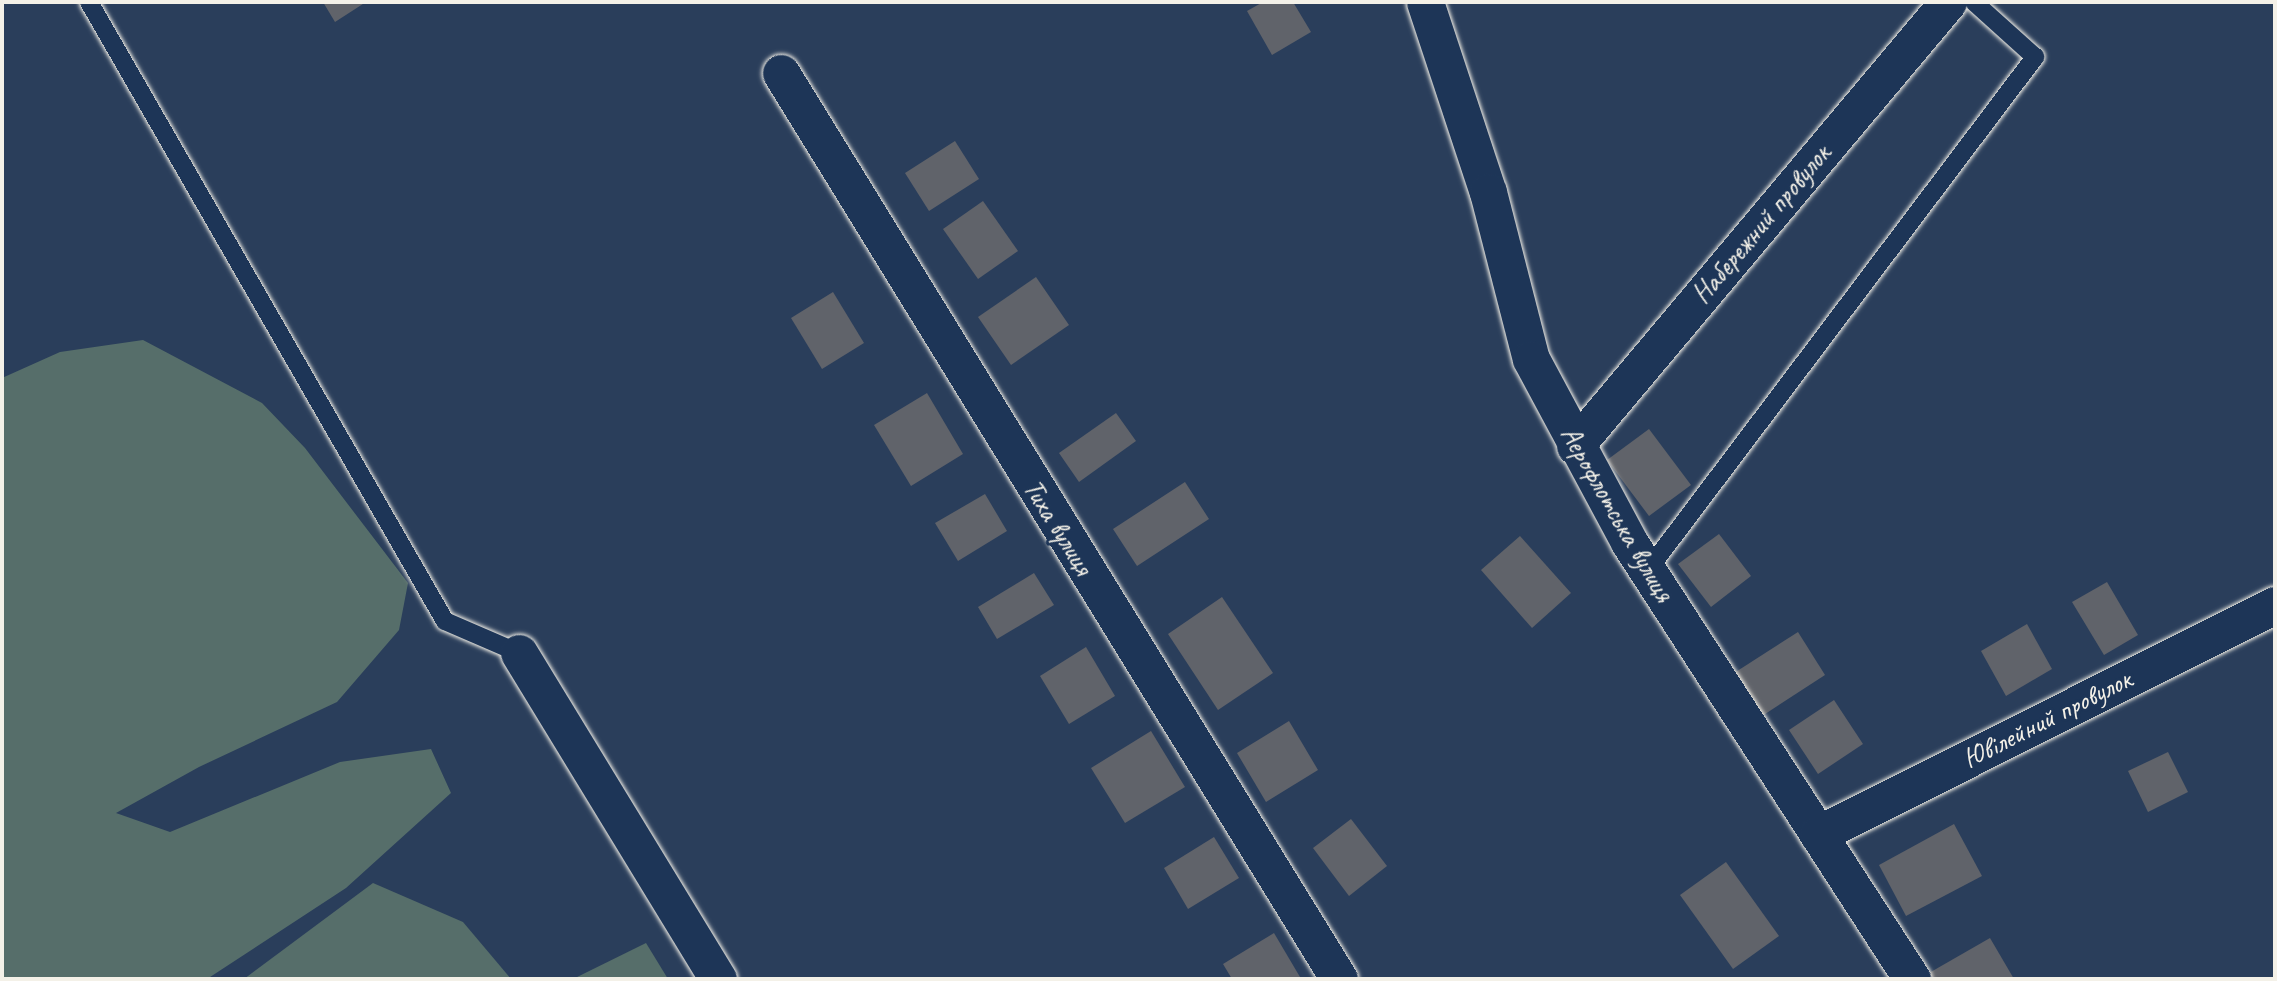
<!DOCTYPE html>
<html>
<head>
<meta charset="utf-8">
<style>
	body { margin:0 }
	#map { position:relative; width:2277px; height:981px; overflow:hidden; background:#2a3e5b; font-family:Caveat,sans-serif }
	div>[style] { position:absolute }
	.green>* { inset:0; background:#566e6a }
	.building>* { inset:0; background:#60636a }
	.roads { filter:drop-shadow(0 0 2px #f4f1e8) drop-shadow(0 0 2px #f4f1e8) }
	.service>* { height:18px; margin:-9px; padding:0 9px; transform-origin:9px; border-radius:9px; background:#1d3557 }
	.minor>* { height:37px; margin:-18.5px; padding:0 18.5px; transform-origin:18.5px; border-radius:18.5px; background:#1d3557 }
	span { translate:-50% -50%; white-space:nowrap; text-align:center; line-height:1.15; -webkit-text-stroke:6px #1d3557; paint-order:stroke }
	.street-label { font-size:28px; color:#f4f1e8 }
	.frame { position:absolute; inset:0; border:4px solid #f4f1e8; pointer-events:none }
</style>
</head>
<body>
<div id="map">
	<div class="green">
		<i style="clip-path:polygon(143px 340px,262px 403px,305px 448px,408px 583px,399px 630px,337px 702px,199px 767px,116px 813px,170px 832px,340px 762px,431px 749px,451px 793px,346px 888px,207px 979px,2px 979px,2px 378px,60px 352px)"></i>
		<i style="clip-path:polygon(373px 883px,463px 922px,511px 979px,244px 979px)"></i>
		<i style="clip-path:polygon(646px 943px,668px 979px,573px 979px)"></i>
	</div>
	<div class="building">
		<i style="clip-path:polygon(323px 2px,366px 2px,335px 22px)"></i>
		<i style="clip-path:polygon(1263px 2px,1293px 2px,1311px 32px,1272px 55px,1247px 11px)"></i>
		<i style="clip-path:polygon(955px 141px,979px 179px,929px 211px,905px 173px)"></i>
		<i style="clip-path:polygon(983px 201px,1018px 251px,978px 279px,943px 229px)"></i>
		<i style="clip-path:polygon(1036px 277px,1069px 325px,1011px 365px,978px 317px)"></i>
		<i style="clip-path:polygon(833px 292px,864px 343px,822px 369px,791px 318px)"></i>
		<i style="clip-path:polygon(927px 393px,963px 454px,911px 486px,874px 425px)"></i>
		<i style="clip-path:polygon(1116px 413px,1136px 441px,1079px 482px,1059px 453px)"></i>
		<i style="clip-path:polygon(1649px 429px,1691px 485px,1649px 516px,1607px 460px)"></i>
		<i style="clip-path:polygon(1185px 482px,1209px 519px,1137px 566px,1113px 529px)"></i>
		<i style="clip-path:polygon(985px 494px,1007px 531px,958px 561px,935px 523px)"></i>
		<i style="clip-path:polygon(1719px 534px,1751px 576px,1711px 607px,1678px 564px)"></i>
		<i style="clip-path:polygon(1520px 536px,1571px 593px,1532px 628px,1481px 570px)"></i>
		<i style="clip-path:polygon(1034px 573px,1054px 605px,997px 639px,978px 607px)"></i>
		<i style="clip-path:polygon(2107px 582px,2138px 635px,2104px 655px,2072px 602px)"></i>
		<i style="clip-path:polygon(1222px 597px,1273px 673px,1218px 710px,1168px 634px)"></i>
		<i style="clip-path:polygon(2027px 624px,2052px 669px,2006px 696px,1981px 651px)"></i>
		<i style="clip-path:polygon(1798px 632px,1825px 675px,1759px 718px,1731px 675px)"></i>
		<i style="clip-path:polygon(1086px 647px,1115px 696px,1069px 724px,1040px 676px)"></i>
		<i style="clip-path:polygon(1834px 700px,1863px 744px,1818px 774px,1789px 730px)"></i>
		<i style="clip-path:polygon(1289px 721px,1318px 770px,1266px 802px,1237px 753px)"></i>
		<i style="clip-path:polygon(1151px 731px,1185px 787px,1125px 823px,1091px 768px)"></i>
		<i style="clip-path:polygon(2168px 752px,2188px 792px,2148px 812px,2128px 771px)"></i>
		<i style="clip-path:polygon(1351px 819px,1387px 866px,1349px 896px,1313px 848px)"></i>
		<i style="clip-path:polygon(1954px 824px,1982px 876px,1906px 916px,1879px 865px)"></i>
		<i style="clip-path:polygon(1214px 837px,1239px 878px,1188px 909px,1164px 868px)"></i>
		<i style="clip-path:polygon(1726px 862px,1779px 936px,1733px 969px,1680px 895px)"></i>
		<i style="clip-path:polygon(1274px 933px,1300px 977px,1232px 979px,1223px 964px)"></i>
		<i style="clip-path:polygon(1990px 938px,2014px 979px,1933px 979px,1929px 973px)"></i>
	</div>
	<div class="roads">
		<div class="service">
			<i style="left:89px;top:2px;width:714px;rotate:60.1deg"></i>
			<i style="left:445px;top:621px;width:81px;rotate:23.4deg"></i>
			<i style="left:1648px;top:570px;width:643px;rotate:-52.97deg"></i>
			<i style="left:2035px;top:57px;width:82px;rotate:-138deg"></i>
		</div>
		<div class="minor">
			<i style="left:1425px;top:2px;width:200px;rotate:71.7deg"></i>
			<i style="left:1488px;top:192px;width:172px;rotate:75.6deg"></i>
			<i style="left:1531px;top:359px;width:208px;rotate:61.8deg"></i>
			<i style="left:1629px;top:542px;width:521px;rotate:57.07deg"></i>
			<i style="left:781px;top:73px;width:1064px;rotate:58.37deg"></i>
			<i style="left:1575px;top:446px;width:580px;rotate:-49.97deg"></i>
			<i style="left:519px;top:653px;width:382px;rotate:58.6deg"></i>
			<i style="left:1818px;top:834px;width:511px;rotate:-26.62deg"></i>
		</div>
	</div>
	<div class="street-label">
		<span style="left:1761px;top:224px;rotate:-50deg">Набережний провулок</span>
		<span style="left:1617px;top:514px;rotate:60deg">Аерофлотська вулиця</span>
		<span style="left:1058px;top:527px;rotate:58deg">Тиха вулиця</span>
		<span style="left:2047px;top:719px;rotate:-27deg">Ювілейний провулок</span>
	</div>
	<div class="frame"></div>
</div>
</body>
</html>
